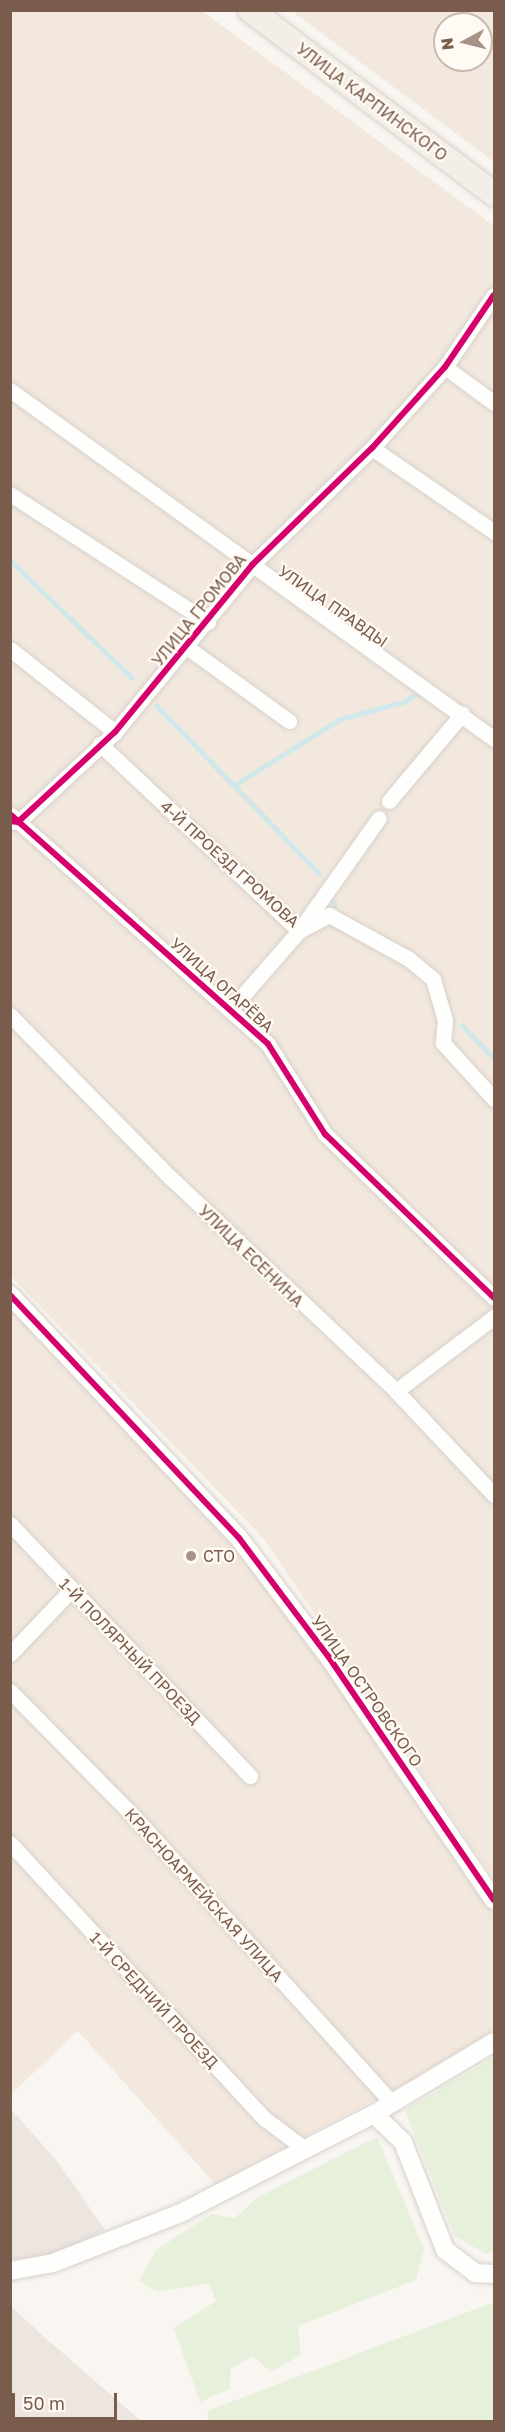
<!DOCTYPE html>
<html>
<head>
<meta charset="utf-8">
<style>
	body { margin:0 }
	#map { position:relative; width:505px; height:2432px; overflow:hidden; background:#f9f5f0; font-family:"Golos Text",sans-serif }
	div>[style] { position:absolute }
	.residential>* { inset:0; background:#f2e8de }
	.industrial>* { inset:0; background:#ede5e0 }
	.green>* { inset:0; background:#e7f0db }
	.stream>* { height:4.5px; margin:-2.25px; padding:0 2.25px; transform-origin:2.25px; border-radius:2.25px; background:#d0e8ea }
	.roads { filter:drop-shadow(0 0 2px #d7d1cb) drop-shadow(0 0 2px #d7d1cb) }
	.minor>* { height:15px; margin:-7.5px; padding:0 7.5px; transform-origin:7.5px; border-radius:7.5px; background:#fefefd }
	.tertiary>* { height:18px; margin:-9px; padding:0 9px; transform-origin:9px; border-radius:9px; background:#fefefd }
	.primary>* { height:24px; margin:-12px; padding:0 12px; transform-origin:12px; border-radius:12px; background:#f3eee8 }
	.cycleway>* { height:6px; margin:-3px; padding:0 3px; transform-origin:3px; border-radius:3px; background:#d6006c }
	.dots>* { width:16px; height:16px; translate:-50% -50%; box-sizing:border-box; border:3px solid #fffaf3; border-radius:50% }
	span { translate:-50% -50%; white-space:nowrap; text-align:center; line-height:1.15; -webkit-text-stroke:4.5px #fffaf3; paint-order:stroke }
	.street-label { font-size:16px; color:#7a5c4d }
	.poi-label { font-size:16px; color:#7a5c4d }
	.left { translate:0 -50%; text-align:left }
	.frame { position:absolute; inset:0; border:12px solid #7a5c4d; pointer-events:none }
	.north { position:absolute; left:433px; top:12px; width:60px; height:60px; box-sizing:border-box; background:#fffaf3; border:2px solid #cabbb1; border-radius:50%; rotate:263deg; font-size:16px; font-weight:700; line-height:24px; text-align:center; color:#7a5c4d }
	.north::after { content:''; display:block; margin:auto; width:21px; height:27px; background:#a69286; clip-path:polygon(50% 0,100% 100%,50% 72%,0 100%) }
	.scale { position:absolute; left:12px; top:2393px; width:105px; height:27px; box-sizing:border-box; border:3px solid #7a5c4d; border-top:0; padding-left:8px; font-size:18px; line-height:21px; white-space:nowrap; color:#7a5c4d; -webkit-text-stroke:4px #fffaf3; paint-order:stroke }
</style>
</head>
<body>
<div id="map">
	<div class="residential">
		<i style="clip-path:polygon(11px 11px,202px 11px,494px 226px,494px 1879px,263px 1538px,11px 1276px)"></i>
		<i style="clip-path:polygon(evenodd,292px 11px,494px 11px,494px 162px,292px 11px,445px 24px,481px 24px,481px 60px,445px 60px,445px 24px)"></i>
		<i style="clip-path:polygon(11px 1310px,239px 1551px,361px 1710px,494px 1912px,494px 2037px,215px 2184px,78px 2031px,11px 2094px)"></i>
	</div>
	<div class="industrial">
		<i style="clip-path:polygon(10px 2108px,57px 2161px,105px 2230px,45px 2259px,11px 2259px)"></i>
		<i style="clip-path:polygon(11px 2306px,42px 2335px,141px 2421px,11px 2421px)"></i>
	</div>
	<div class="green">
		<i style="clip-path:polygon(494px 2057px,494px 2252px,485px 2254px,454px 2235px,405px 2110px)"></i>
		<i style="clip-path:polygon(377px 2137px,424px 2249px,416px 2280px,298px 2326px,301px 2355px,271px 2372px,253px 2356px,231px 2368px,229px 2389px,200px 2402px,174px 2328px,216px 2301px,209px 2283px,157px 2292px,139px 2281px,156px 2250px,211px 2214px,235px 2218px,258px 2197px)"></i>
		<i style="clip-path:polygon(494px 2302px,494px 2421px,209px 2421px,207px 2411px)"></i>
	</div>
	<div class="stream">
		<i style="left:10px;top:560px;width:170px;rotate:44deg"></i>
		<i style="left:157px;top:706px;width:233px;rotate:45.9deg"></i>
		<i style="left:236px;top:784px;width:123px;rotate:-32deg"></i>
		<i style="left:340px;top:719px;width:66px;rotate:-14.9deg"></i>
		<i style="left:404px;top:702px;width:22px;rotate:-34deg"></i>
		<i style="left:329px;top:895px;width:12px;rotate:59deg"></i>
		<i style="left:462px;top:1025px;width:46px;rotate:45.9deg"></i>
	</div>
	<div class="roads">
		<div class="minor">
			<i style="left:445px;top:367px;width:61px;rotate:36.3deg"></i>
			<i style="left:10px;top:390px;width:597px;rotate:35.79deg"></i>
			<i style="left:372px;top:448px;width:148px;rotate:34.5deg"></i>
			<i style="left:10px;top:494px;width:236px;rotate:32.9deg"></i>
			<i style="left:188px;top:648px;width:125px;rotate:35.9deg"></i>
			<i style="left:10px;top:649px;width:134px;rotate:38.3deg"></i>
			<i style="left:100px;top:744px;width:273px;rotate:43.2deg"></i>
			<i style="left:299px;top:931px;width:34px;rotate:-28deg"></i>
			<i style="left:329px;top:915px;width:91px;rotate:28.8deg"></i>
			<i style="left:409px;top:959px;width:31px;rotate:40deg"></i>
			<i style="left:433px;top:979px;width:43px;rotate:73.7deg"></i>
			<i style="left:445px;top:1020px;width:23px;rotate:95deg"></i>
			<i style="left:443px;top:1043px;width:76px;rotate:47.7deg"></i>
			<i style="left:389px;top:801px;width:114px;rotate:-50deg"></i>
			<i style="left:11px;top:815px;width:344px;rotate:41.7deg"></i>
			<i style="left:268px;top:1044px;width:107px;rotate:57.7deg"></i>
			<i style="left:325px;top:1134px;width:235px;rotate:44.1deg"></i>
			<i style="left:10px;top:821px;width:8px;rotate:7deg"></i>
			<i style="left:18px;top:822px;width:132px;rotate:-42.9deg"></i>
			<i style="left:115px;top:732px;width:216px;rotate:-50.6deg"></i>
			<i style="left:252px;top:565px;width:168px;rotate:-44.3deg"></i>
			<i style="left:372px;top:448px;width:109px;rotate:-48deg"></i>
			<i style="left:445px;top:367px;width:87px;rotate:-55.8deg"></i>
			<i style="left:230px;top:1010px;width:105px;rotate:-48.9deg"></i>
			<i style="left:299px;top:931px;width:138px;rotate:-54.7deg"></i>
			<i style="left:10px;top:1015px;width:229px;rotate:45.4deg"></i>
			<i style="left:171px;top:1178px;width:310px;rotate:43.4deg"></i>
			<i style="left:396px;top:1391px;width:143px;rotate:46.7deg"></i>
			<i style="left:396px;top:1391px;width:123px;rotate:-37.1deg"></i>
			<i style="left:10px;top:1524px;width:348px;rotate:46.4deg"></i>
			<i style="left:10px;top:1654px;width:88px;rotate:-46.4deg"></i>
			<i style="left:10px;top:1691px;width:185px;rotate:45.4deg"></i>
			<i style="left:140px;top:1823px;width:377px;rotate:48deg"></i>
			<i style="left:10px;top:1843px;width:376px;rotate:47.3deg"></i>
			<i style="left:265px;top:2119px;width:50px;rotate:36.9deg"></i>
		</div>
		<div class="tertiary">
			<i style="left:10px;top:1295px;width:334px;rotate:46.7deg"></i>
			<i style="left:239px;top:1538px;width:148px;rotate:53deg"></i>
			<i style="left:328px;top:1656px;width:295px;rotate:55.8deg"></i>
			<i style="left:374px;top:2114px;width:40px;rotate:44deg"></i>
			<i style="left:403px;top:2142px;width:116px;rotate:68.7deg"></i>
			<i style="left:445px;top:2250px;width:38px;rotate:37deg"></i>
			<i style="left:475px;top:2273px;width:19px;rotate:3deg"></i>
			<i style="left:10px;top:2271px;width:44px;rotate:-10.5deg"></i>
			<i style="left:53px;top:2263px;width:137px;rotate:-21.3deg"></i>
			<i style="left:181px;top:2213px;width:217px;rotate:-27.2deg"></i>
			<i style="left:374px;top:2114px;width:140px;rotate:-31deg"></i>
		</div>
		<div class="primary">
			<i style="left:250px;top:10px;width:306px;rotate:37deg"></i>
		</div>
	</div>
	<div class="cycleway">
		<i style="left:11px;top:815px;width:344px;rotate:41.7deg"></i>
		<i style="left:268px;top:1044px;width:107px;rotate:57.7deg"></i>
		<i style="left:325px;top:1134px;width:235px;rotate:44.1deg"></i>
		<i style="left:10px;top:821px;width:8px;rotate:7deg"></i>
		<i style="left:18px;top:822px;width:132px;rotate:-42.9deg"></i>
		<i style="left:115px;top:732px;width:216px;rotate:-50.6deg"></i>
		<i style="left:252px;top:565px;width:168px;rotate:-44.3deg"></i>
		<i style="left:372px;top:448px;width:109px;rotate:-48deg"></i>
		<i style="left:445px;top:367px;width:87px;rotate:-55.8deg"></i>
		<i style="left:10px;top:1295px;width:334px;rotate:46.7deg"></i>
		<i style="left:239px;top:1538px;width:148px;rotate:53deg"></i>
		<i style="left:328px;top:1656px;width:295px;rotate:55.8deg"></i>
	</div>
	<div class="dots">
		<i style="left:191px;top:1556px;background:#a69286"></i>
	</div>
	<div class="street-label">
		<span style="left:372px;top:102px;rotate:37deg">УЛИЦА КАРПИНСКОГО</span>
		<span style="left:333px;top:606px;rotate:35deg">УЛИЦА ПРАВДЫ</span>
		<span style="left:199px;top:610px;rotate:-51deg">УЛИЦА ГРОМОВА</span>
		<span style="left:230px;top:864px;rotate:42deg">4-Й ПРОЕЗД ГРОМОВА</span>
		<span style="left:222px;top:985px;rotate:42deg">УЛИЦА ОГАРЁВА</span>
		<span style="left:251px;top:1256px;rotate:44deg">УЛИЦА ЕСЕНИНА</span>
		<span style="left:130px;top:1651px;rotate:46deg">1-Й ПОЛЯРНЫЙ ПРОЕЗД</span>
		<span style="left:367px;top:1691px;rotate:55deg">УЛИЦА ОСТРОВСКОГО</span>
		<span style="left:204px;top:1895px;rotate:48deg">КРАСНОАРМЕЙСКАЯ УЛИЦА</span>
		<span style="left:154px;top:2000px;rotate:47deg">1-Й СРЕДНИЙ ПРОЕЗД</span>
	</div>
	<div class="poi-label">
		<span class="left" style="left:203px;top:1556px">СТО</span>
	</div>
	<div class="frame"></div>
	<div class="north">N</div>
	<div class="scale">50 m</div>
</div>
</body>
</html>
